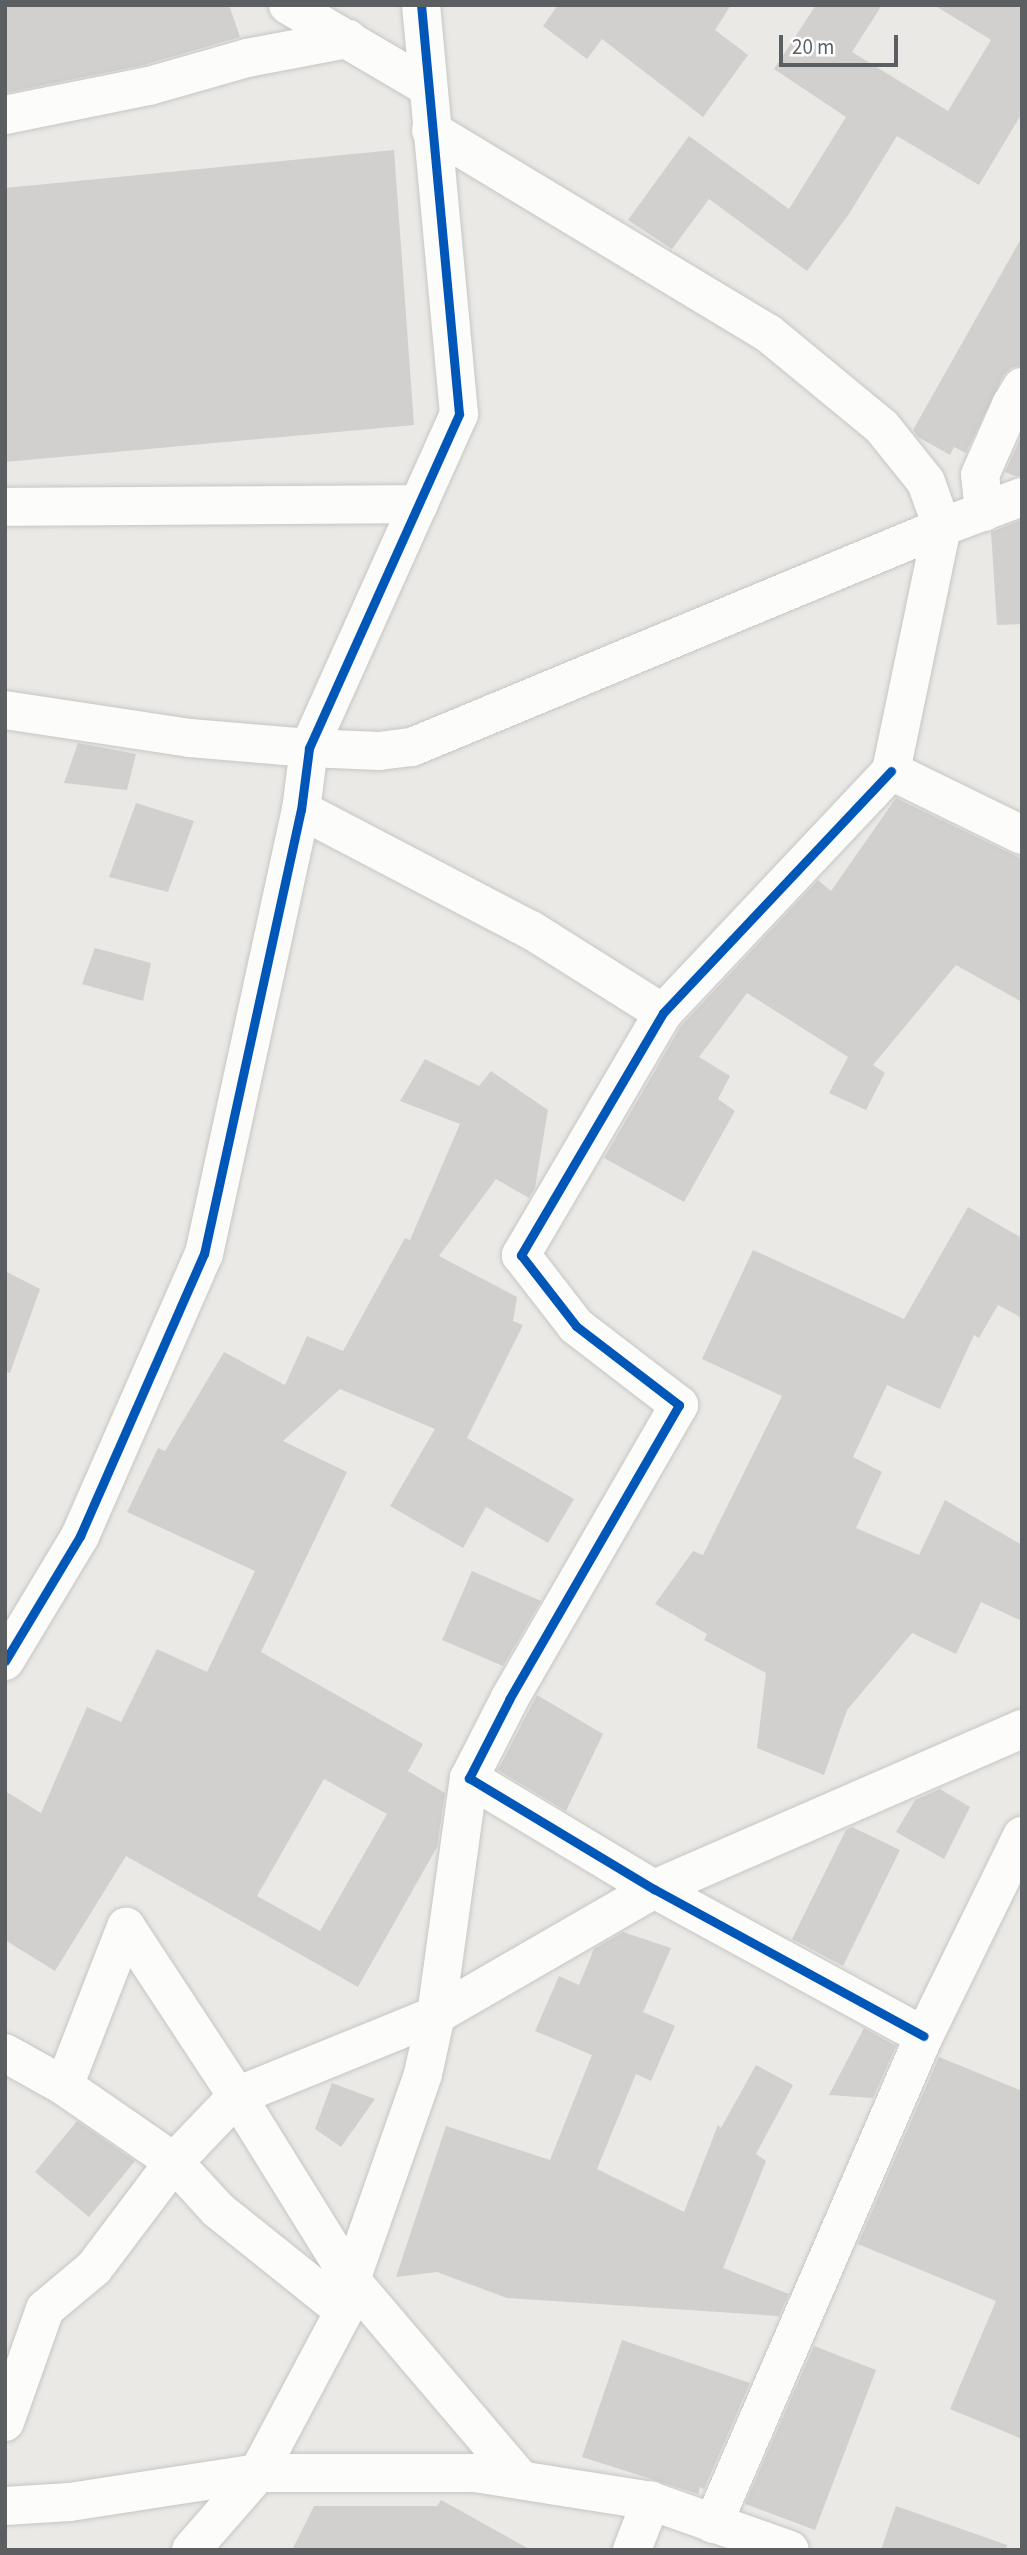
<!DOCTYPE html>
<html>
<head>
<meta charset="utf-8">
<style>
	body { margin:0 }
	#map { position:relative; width:1027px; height:2555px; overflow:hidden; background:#eae9e5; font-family:"Source Sans 3",sans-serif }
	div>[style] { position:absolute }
	.building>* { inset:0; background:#d1d0ce }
	.roads { filter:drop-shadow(0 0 2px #c6c6c6) drop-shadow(0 0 2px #c6c6c6) }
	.minor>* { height:38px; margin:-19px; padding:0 19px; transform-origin:19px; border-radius:19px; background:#fcfcfb }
	.cycleway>* { height:9px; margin:-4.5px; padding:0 4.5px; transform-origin:4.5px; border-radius:4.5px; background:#0057b8 }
	span { translate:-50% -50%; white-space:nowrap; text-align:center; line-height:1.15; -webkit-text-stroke:6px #fff; paint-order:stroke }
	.frame { position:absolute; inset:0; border:7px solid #5b5f62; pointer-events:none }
	.scale { position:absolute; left:779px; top:35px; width:119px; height:32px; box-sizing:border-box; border:4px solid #5b5f62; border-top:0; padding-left:9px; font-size:21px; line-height:24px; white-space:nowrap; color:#5b5f62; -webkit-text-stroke:5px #fff; paint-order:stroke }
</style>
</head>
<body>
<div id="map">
	<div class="building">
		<i style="clip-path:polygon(5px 5px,229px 5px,240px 37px,144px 65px,5px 93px)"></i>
		<i style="clip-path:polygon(558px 5px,731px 5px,715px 30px,748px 55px,703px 117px,602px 39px,587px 59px,543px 26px)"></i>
		<i style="clip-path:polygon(816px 5px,882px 5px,852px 52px,948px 111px,991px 40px,934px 5px,1022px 5px,1022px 113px,979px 185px,897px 136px,849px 214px,807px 271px,709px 199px,672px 249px,628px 220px,689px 136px,789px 209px,846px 117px,774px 69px)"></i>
		<i style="clip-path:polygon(394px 150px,414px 425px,5px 462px,5px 188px)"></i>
		<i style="clip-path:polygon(1022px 237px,1022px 365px,1011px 368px,1003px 376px,966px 453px,954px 447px,950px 455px,918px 437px,913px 430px)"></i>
		<i style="clip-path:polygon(1022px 435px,1022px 476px,1015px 476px,1005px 472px)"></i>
		<i style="clip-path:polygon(1022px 520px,1022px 624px,997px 625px,991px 532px)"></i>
		<i style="clip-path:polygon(78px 743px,136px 754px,127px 790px,64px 783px)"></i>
		<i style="clip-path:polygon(896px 798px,1022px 859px,1022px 1002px,956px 965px,873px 1065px,885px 1073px,866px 1110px,829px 1093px,848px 1057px,747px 993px,699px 1057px,730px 1076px,718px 1099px,735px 1111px,684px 1202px,604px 1158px,681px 1026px,818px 880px,831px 891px)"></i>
		<i style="clip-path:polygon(136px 803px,194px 821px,168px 892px,109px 877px)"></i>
		<i style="clip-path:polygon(95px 948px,151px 963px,143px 1001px,82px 984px)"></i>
		<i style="clip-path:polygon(evenodd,425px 1059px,479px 1086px,491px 1071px,548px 1110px,535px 1188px,529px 1198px,496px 1179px,439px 1256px,517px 1297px,513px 1321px,523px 1325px,467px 1438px,574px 1499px,548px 1543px,486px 1507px,463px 1548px,390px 1506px,435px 1429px,340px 1389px,283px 1441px,347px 1472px,261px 1652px,423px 1744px,408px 1771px,445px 1793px,437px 1847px,358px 1987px,126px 1856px,55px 1971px,5px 1940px,5px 1791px,41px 1813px,87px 1707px,121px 1722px,157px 1649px,207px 1672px,255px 1571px,127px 1512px,158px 1448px,165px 1451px,224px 1352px,285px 1385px,307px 1336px,343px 1351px,405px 1238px,410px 1240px,460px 1124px,400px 1101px,425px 1059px,324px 1779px,387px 1814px,320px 1931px,257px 1896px,324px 1779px)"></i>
		<i style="clip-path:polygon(968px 1207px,1022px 1238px,1022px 1318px,998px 1305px,979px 1338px,974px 1335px,940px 1409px,887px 1385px,853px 1457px,882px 1472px,856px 1528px,919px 1555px,945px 1500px,1022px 1545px,1022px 1621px,981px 1602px,956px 1654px,912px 1633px,847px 1710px,824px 1775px,757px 1748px,766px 1673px,704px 1640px,707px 1634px,655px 1604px,693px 1551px,703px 1555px,782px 1396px,702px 1359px,753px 1250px,904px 1319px)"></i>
		<i style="clip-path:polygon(5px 1271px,40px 1289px,10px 1373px,5px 1372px)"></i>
		<i style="clip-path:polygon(472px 1571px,541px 1601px,503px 1666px,442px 1640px)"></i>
		<i style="clip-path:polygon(537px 1695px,603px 1734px,566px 1811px,498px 1770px)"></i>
		<i style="clip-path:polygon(940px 1789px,970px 1807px,944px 1859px,896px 1832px,915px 1800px)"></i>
		<i style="clip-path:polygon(852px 1827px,900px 1850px,843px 1966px,792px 1939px,846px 1830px)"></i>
		<i style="clip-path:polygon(623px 1932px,671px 1948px,643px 2012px,675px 2026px,651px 2081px,636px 2074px,597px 2169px,684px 2212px,718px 2125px,721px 2128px,756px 2065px,793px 2085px,756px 2154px,766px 2161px,723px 2268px,789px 2294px,779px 2316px,507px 2298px,437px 2272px,396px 2277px,446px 2126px,550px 2160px,592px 2055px,535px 2031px,559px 1976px,579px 1985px,594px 1949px)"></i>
		<i style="clip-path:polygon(864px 2028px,896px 2046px,873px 2098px,829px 2095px)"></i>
		<i style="clip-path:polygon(939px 2057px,1022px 2091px,1022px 2439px,950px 2409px,996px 2301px,858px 2244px)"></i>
		<i style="clip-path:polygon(332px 2083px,375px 2099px,341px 2147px,315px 2129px)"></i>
		<i style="clip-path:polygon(77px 2121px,135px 2161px,89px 2217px,35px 2172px)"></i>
		<i style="clip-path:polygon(622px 2340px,750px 2383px,704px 2489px,700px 2487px,698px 2494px,582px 2457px)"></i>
		<i style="clip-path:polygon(814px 2346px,876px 2370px,815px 2530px,745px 2504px)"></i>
		<i style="clip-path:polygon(441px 2500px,531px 2550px,292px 2550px,314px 2506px,437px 2506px)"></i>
		<i style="clip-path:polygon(896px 2506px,1007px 2545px,1006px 2550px,881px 2550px)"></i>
	</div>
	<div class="roads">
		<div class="minor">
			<i style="left:288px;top:5px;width:162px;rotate:30.4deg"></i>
			<i style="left:5px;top:115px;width:147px;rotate:-11.4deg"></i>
			<i style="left:149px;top:86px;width:102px;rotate:-15.9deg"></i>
			<i style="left:247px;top:58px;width:103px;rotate:-10.7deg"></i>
			<i style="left:431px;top:130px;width:393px;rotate:31.1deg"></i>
			<i style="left:768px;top:333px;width:148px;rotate:39.5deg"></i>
			<i style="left:882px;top:427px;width:70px;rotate:51.3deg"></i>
			<i style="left:926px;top:482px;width:48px;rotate:70.4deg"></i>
			<i style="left:942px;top:527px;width:249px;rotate:101.8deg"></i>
			<i style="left:891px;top:771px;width:146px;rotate:26deg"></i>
			<i style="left:5px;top:507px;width:414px;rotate:-0.4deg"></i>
			<i style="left:984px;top:512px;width:37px;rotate:-96deg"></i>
			<i style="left:980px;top:475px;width:77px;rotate:-66.1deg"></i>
			<i style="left:1011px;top:405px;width:21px;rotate:-59deg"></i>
			<i style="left:5px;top:710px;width:187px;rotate:8.6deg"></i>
			<i style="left:190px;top:738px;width:119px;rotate:4.8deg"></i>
			<i style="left:309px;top:748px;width:70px;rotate:2.5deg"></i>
			<i style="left:379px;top:751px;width:33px;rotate:-7deg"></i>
			<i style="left:412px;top:747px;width:574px;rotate:-22.54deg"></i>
			<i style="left:942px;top:527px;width:85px;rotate:-20.6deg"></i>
			<i style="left:891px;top:771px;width:332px;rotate:133.3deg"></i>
			<i style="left:663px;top:1013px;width:281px;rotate:120.4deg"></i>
			<i style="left:521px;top:1255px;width:90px;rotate:52.2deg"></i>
			<i style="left:576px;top:1326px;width:130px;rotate:37.5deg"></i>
			<i style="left:679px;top:1405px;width:340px;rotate:120deg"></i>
			<i style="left:509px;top:1700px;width:88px;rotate:117.1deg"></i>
			<i style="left:469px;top:1778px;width:216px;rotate:31deg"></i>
			<i style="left:654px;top:1889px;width:307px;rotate:28.6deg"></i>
			<i style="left:301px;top:810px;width:259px;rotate:27.6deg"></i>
			<i style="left:531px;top:930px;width:156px;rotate:32.2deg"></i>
			<i style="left:5px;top:1661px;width:146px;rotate:-59deg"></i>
			<i style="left:80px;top:1536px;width:308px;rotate:-66.3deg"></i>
			<i style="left:204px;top:1254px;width:454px;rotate:-77.7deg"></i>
			<i style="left:301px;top:810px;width:63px;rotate:-82.6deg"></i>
			<i style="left:309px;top:748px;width:366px;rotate:-65.8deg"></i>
			<i style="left:459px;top:414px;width:411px;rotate:-95.3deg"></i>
			<i style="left:5px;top:2053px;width:68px;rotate:29.2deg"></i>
			<i style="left:64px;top:2086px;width:134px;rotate:34.6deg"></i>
			<i style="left:174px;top:2162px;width:65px;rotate:47.5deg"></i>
			<i style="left:218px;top:2210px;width:161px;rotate:38.7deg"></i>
			<i style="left:64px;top:2086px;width:171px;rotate:-68.7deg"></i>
			<i style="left:126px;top:1927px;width:202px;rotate:56.7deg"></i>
			<i style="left:237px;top:2096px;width:216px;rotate:58.2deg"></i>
			<i style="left:351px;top:2280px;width:262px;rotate:49.6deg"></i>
			<i style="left:5px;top:2422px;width:120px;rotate:-70.5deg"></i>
			<i style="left:45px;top:2309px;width:64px;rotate:-39.9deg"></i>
			<i style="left:94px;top:2268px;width:133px;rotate:-53deg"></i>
			<i style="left:174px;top:2162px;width:91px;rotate:-46.3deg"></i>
			<i style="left:237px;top:2096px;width:215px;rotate:-22.1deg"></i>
			<i style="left:436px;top:2015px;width:252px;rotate:-30deg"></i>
			<i style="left:654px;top:1889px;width:401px;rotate:-23.5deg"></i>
			<i style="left:5px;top:2506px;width:65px;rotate:-3.5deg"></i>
			<i style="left:70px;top:2502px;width:190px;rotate:-8.8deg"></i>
			<i style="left:258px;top:2473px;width:217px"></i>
			<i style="left:475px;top:2473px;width:178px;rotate:9deg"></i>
			<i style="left:651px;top:2501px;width:147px;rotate:19.4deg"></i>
			<i style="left:713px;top:2524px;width:532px;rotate:-66.62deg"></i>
			<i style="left:924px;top:2036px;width:223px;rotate:-63.9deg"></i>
			<i style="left:191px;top:2550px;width:102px;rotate:-49deg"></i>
			<i style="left:258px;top:2473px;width:183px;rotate:-62deg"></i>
			<i style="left:344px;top:2311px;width:32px;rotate:-77deg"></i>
			<i style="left:351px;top:2280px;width:218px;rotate:-70.7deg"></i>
			<i style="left:423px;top:2074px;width:60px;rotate:-77.6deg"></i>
			<i style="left:436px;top:2015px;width:239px;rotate:-82.1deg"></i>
			<i style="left:632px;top:2550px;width:53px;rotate:-68.8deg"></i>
		</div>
	</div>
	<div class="cycleway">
		<i style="left:891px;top:771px;width:332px;rotate:133.3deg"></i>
		<i style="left:663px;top:1013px;width:281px;rotate:120.4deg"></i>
		<i style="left:521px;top:1255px;width:90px;rotate:52.2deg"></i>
		<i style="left:576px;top:1326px;width:130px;rotate:37.5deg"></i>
		<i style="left:679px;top:1405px;width:340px;rotate:120deg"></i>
		<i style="left:509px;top:1700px;width:88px;rotate:117.1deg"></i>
		<i style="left:469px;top:1778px;width:216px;rotate:31deg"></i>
		<i style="left:654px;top:1889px;width:307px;rotate:28.6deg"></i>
		<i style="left:5px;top:1661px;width:146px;rotate:-59deg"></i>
		<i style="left:80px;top:1536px;width:308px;rotate:-66.3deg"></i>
		<i style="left:204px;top:1254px;width:454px;rotate:-77.7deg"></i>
		<i style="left:301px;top:810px;width:63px;rotate:-82.6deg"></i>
		<i style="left:309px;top:748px;width:366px;rotate:-65.8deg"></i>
		<i style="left:459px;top:414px;width:411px;rotate:-95.3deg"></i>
	</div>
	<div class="frame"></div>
	<div class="scale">20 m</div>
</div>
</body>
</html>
